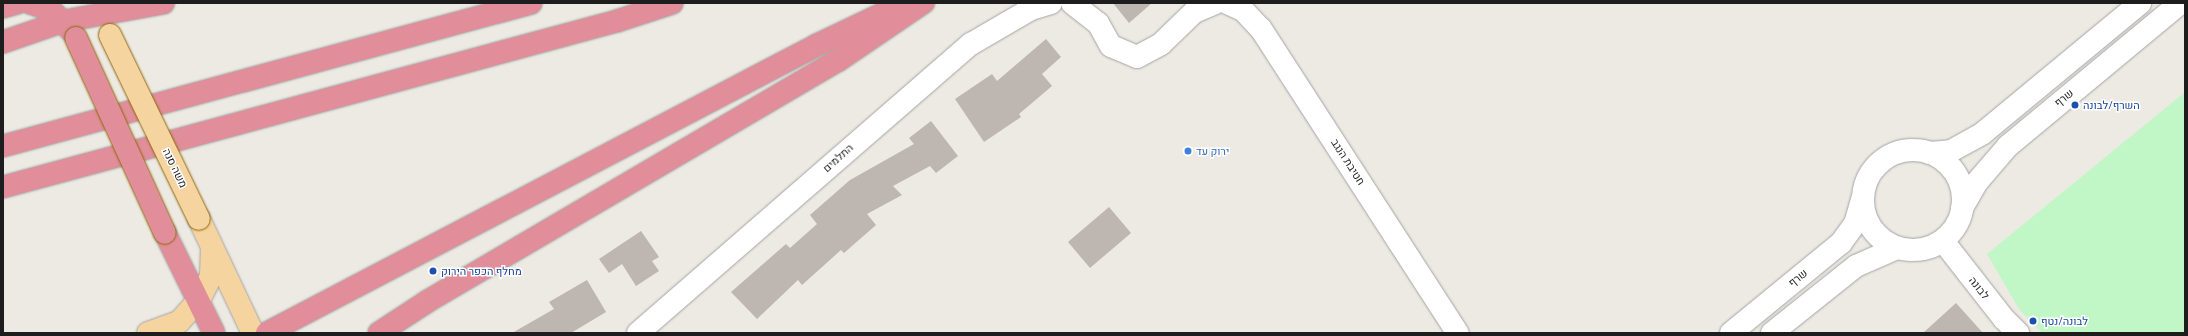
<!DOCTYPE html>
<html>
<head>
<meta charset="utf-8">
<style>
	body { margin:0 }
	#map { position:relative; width:2188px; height:336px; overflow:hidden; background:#edeae3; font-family:"Titillium Web",Heebo,sans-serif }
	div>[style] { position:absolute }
	.park>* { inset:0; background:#c1f6c7 }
	.building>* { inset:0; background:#beb6b0 }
	.roads { filter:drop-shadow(0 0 1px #a4a4a4) drop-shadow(0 0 1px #a4a4a4) }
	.minor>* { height:22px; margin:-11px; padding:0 11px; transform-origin:11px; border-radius:11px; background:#fff }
	.minor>.ring { margin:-11px; padding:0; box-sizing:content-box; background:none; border:22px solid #fff; border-radius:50% }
	.major>* { height:22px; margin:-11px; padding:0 11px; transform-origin:11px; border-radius:11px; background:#f6d49f }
	.highway>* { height:22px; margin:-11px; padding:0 11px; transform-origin:11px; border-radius:11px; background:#e18e9a }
	.bridges { filter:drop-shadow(0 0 1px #8d6608) drop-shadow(0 0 1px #8d6608) }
	.major-bridge>* { height:22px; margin:-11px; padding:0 11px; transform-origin:11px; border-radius:11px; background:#f6d49f }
	.highway-bridge>* { height:22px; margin:-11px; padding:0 11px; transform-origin:11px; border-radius:11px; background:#e18e9a }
	.dots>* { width:11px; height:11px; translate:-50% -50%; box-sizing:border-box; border:2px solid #fff; border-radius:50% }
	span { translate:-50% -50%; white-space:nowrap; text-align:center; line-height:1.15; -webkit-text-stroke:3px #fff; paint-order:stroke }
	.street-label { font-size:11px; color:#1d1d1d }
	.transit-label { font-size:11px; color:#164399 }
	.left { translate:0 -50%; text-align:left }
	.shop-label { font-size:11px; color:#366cbe }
	.frame { position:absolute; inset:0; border:4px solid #1d1d1d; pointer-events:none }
</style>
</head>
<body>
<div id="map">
	<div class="park">
		<i style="clip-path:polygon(2185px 92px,2185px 333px,2042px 333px,2019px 309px,1987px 254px)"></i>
	</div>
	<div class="building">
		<i style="clip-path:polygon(1113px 3px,1152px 3px,1129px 23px)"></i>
		<i style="clip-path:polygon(1046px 39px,1061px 57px,1042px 74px,1052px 86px,1019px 114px,1021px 117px,984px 142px,955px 99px,992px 74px,997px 81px)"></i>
		<i style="clip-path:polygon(931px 121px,958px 156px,936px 173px,930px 166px,893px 186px,902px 195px,867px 214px,876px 225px,844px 253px,841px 250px,802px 285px,798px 280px,757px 319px,731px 292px,786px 244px,790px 248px,817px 224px,810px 215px,850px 180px,914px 144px,909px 138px)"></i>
		<i style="clip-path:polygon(1109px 207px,1131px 233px,1090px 268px,1068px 242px)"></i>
		<i style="clip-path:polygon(641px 231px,659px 257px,652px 261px,659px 271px,636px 286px,622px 264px,609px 273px,599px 259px)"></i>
		<i style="clip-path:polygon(587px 280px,606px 312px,571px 333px,512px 333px,554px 309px,549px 302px)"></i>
		<i style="clip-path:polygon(1956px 303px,1983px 333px,1923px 333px)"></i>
	</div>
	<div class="roads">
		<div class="minor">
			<i style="left:1072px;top:3px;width:33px;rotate:38deg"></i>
			<i style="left:1098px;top:23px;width:26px;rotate:61deg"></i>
			<i style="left:1111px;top:46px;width:28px;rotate:23deg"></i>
			<i style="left:1137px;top:57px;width:27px;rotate:-28deg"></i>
			<i style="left:1161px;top:44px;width:46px;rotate:-44.1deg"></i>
			<i style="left:1194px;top:12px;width:23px;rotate:-23deg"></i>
			<i style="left:1227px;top:3px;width:17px;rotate:24deg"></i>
			<i style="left:1243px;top:10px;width:26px;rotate:47deg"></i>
			<i style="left:1261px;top:29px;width:362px;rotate:57.1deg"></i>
			<i class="ring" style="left:1863px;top:150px;width:78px;height:78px"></i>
			<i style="left:1930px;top:153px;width:21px;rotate:-5deg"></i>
			<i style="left:1951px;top:151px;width:37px;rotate:-29deg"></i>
			<i style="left:1983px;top:133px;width:204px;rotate:-39.6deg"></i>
			<i style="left:1962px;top:208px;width:30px;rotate:-60deg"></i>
			<i style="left:1977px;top:182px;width:48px;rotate:-49.3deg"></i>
			<i style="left:2008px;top:146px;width:224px;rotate:-39.7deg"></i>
			<i style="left:1943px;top:241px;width:99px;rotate:52deg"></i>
			<i style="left:2004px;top:319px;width:20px;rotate:45deg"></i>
			<i style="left:638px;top:333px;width:441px;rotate:-41deg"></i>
			<i style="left:971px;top:44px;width:69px;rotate:-30.3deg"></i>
			<i style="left:1031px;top:9px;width:21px;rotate:-17deg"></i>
			<i style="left:1731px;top:333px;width:142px;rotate:-39.3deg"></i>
			<i style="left:1841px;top:243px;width:24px;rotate:-54deg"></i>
			<i style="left:1855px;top:224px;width:26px;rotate:-74deg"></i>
			<i style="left:1772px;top:333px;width:107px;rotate:-38.6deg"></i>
			<i style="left:1856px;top:266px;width:45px;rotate:-23.7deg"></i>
		</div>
		<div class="major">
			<i style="left:199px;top:219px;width:126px;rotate:64.7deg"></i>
			<i style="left:148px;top:333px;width:33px;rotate:-20deg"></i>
			<i style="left:179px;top:322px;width:30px;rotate:-48deg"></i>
			<i style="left:199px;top:300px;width:27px;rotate:-63deg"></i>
			<i style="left:211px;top:276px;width:27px;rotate:-88deg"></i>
		</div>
		<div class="highway">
			<i style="left:30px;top:3px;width:22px;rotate:18deg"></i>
			<i style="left:51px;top:10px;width:29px;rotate:46deg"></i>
			<i style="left:3px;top:7px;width:15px;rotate:-16deg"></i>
			<i style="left:3px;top:42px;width:65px;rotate:-19deg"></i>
			<i style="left:64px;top:21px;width:101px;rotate:-10.3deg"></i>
			<i style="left:3px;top:146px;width:547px;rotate:-15.15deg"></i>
			<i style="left:3px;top:187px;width:636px;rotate:-15.13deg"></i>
			<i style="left:617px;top:21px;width:58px;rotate:-18.1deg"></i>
			<i style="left:165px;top:233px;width:111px;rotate:63.9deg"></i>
			<i style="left:267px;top:333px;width:621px;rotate:-27.64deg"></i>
			<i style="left:817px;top:45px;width:98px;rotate:-25.5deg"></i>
			<i style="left:379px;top:333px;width:59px;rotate:-33.1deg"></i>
			<i style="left:428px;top:301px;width:476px;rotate:-30.4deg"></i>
			<i style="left:839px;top:60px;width:102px;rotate:-34.2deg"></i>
		</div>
	</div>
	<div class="bridges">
		<div class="major-bridge">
			<i style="left:110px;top:35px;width:204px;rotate:64.2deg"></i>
		</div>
		<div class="highway-bridge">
			<i style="left:76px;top:38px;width:214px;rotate:65.5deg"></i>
		</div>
	</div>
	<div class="dots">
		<i style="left:2075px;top:105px;background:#1a4fb4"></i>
		<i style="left:1188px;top:151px;background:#3f7fe0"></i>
		<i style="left:433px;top:271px;background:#1a4fb4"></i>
		<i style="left:2033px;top:321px;background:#1a4fb4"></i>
	</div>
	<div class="street-label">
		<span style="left:2064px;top:98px;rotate:-39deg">שרף</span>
		<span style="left:838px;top:158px;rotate:-42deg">התלמים</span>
		<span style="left:1348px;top:162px;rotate:57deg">חטיבת הנגב</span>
		<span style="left:175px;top:168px;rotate:64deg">משה סנה</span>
		<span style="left:1798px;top:278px;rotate:-39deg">שרף</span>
		<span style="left:1979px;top:288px;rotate:51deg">לבונה</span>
	</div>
	<div class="transit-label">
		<span class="left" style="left:2083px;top:105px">השרף/לבונה</span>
		<span class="left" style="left:441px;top:271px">מחלף הכפר הירוק</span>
		<span class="left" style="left:2041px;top:321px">לבונה/נטף</span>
	</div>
	<div class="shop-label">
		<span class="left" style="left:1196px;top:151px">ירוק עד</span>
	</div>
	<div class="frame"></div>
</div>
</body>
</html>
